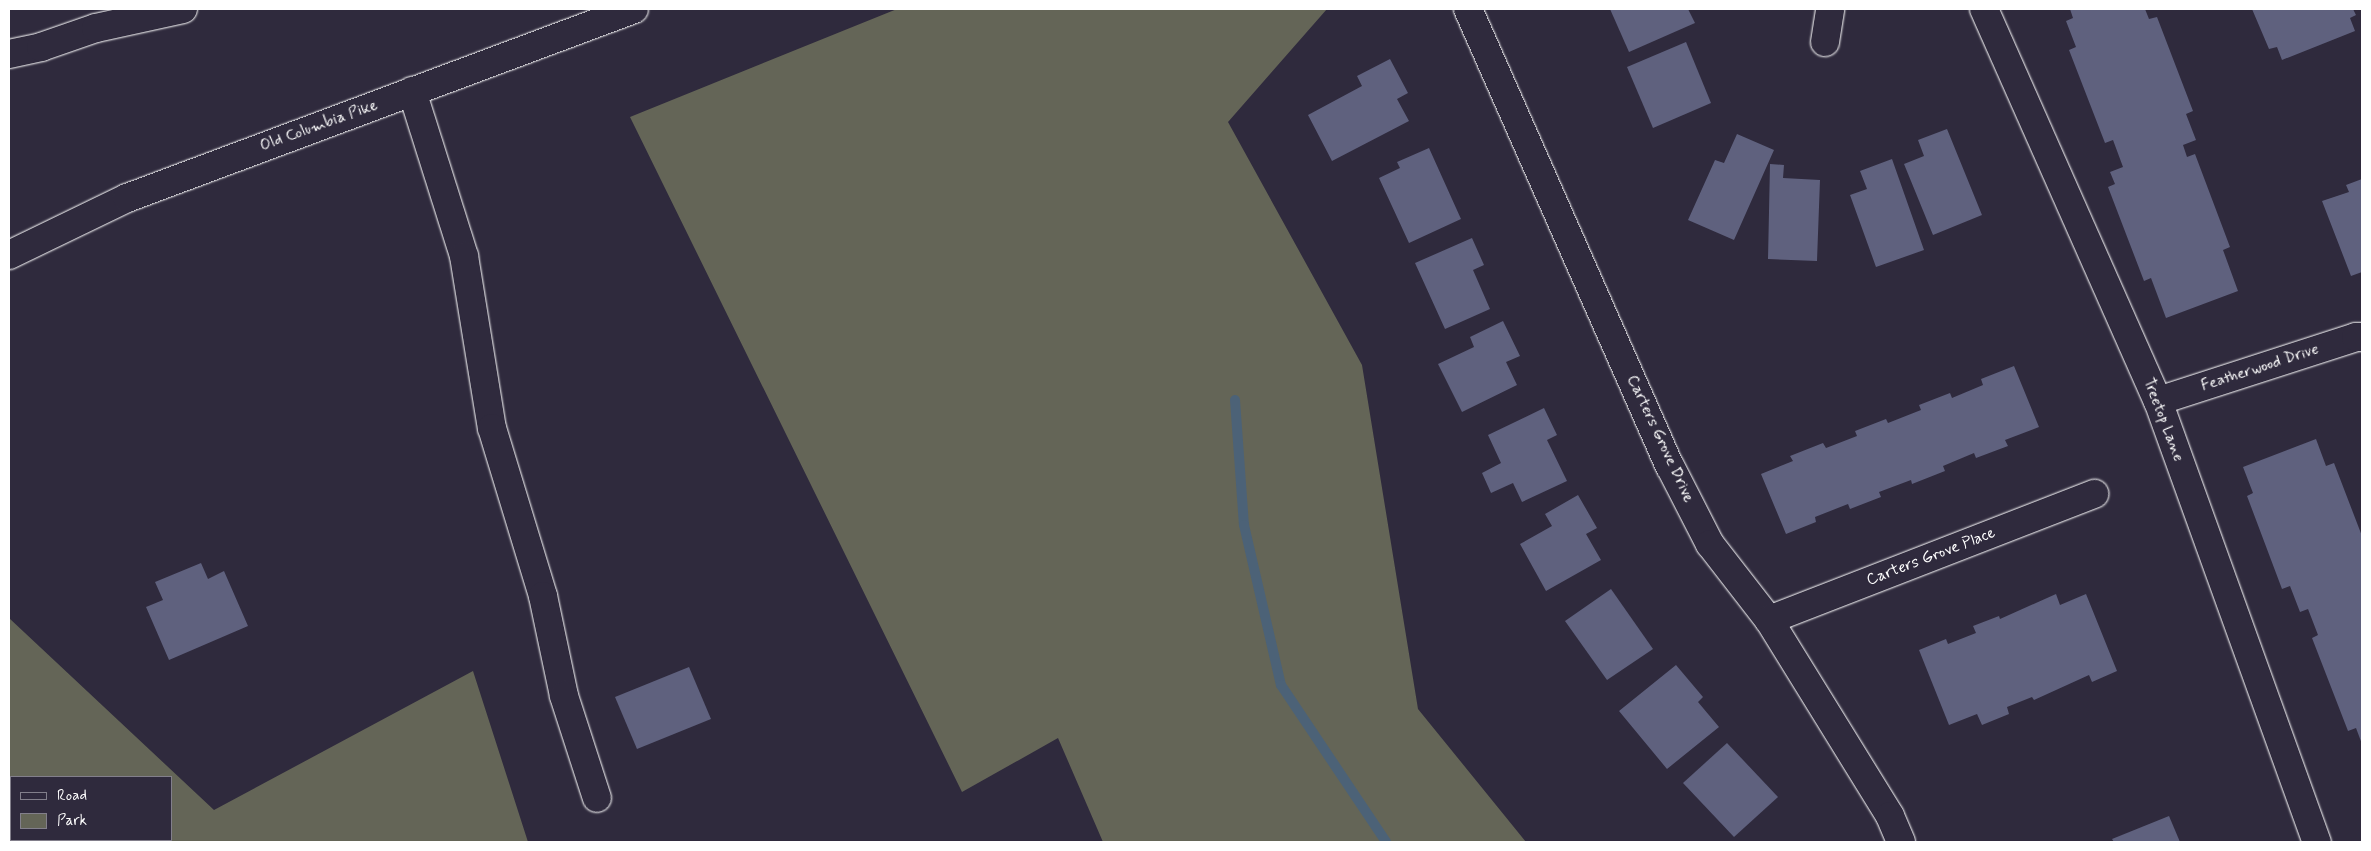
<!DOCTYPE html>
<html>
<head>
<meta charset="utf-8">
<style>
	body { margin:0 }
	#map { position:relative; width:2371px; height:851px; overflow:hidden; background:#2f2a3d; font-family:Mynerve,sans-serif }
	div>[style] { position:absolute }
	.green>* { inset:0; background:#646557 }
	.stream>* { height:10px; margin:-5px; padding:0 5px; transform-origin:5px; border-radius:5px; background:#4c6277 }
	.building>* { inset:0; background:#5f617e }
	.roads { filter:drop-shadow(0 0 1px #fff) drop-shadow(0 0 1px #fff) }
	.minor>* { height:28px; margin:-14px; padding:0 14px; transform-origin:14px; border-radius:14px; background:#2f2a3d }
	.major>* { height:28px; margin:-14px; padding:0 14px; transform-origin:14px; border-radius:14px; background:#2f2a3d }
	span { translate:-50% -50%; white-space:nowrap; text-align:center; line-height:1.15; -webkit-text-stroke:4px #2f2a3d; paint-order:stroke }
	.street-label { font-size:16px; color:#fff }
	.frame { position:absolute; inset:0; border:10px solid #fff; pointer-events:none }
	.legend { position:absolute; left:10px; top:776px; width:162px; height:65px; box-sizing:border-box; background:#2f2a3d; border:1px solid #827f8b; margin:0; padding:6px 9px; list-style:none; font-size:15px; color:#fff }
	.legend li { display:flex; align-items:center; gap:10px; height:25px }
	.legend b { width:25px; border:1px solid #827f8b }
</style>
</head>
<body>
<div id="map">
	<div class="green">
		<i style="clip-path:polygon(897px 9px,1327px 9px,1228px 122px,1362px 365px,1418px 709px,1526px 842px,1103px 842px,1058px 738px,962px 792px,630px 117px)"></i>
		<i style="clip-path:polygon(evenodd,9px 618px,214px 810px,473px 671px,528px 842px,9px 842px,9px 618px,11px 777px,171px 777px,171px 840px,11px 840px,11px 777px)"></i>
	</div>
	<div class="stream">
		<i style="left:1235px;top:400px;width:125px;rotate:85.9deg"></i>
		<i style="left:1244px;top:525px;width:164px;rotate:77deg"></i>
		<i style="left:1281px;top:685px;width:189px;rotate:56.2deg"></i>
	</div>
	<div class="building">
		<i style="clip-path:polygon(1610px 9px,1688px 9px,1695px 23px,1629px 52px)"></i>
		<i style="clip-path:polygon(2070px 9px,2145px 9px,2149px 19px,2157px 17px,2193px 111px,2186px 114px,2196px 140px,2183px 145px,2187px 157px,2195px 154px,2230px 247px,2223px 250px,2238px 291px,2166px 318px,2151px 278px,2144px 281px,2108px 187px,2115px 184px,2110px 172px,2123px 167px,2113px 140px,2105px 143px,2069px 50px,2076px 47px,2066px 21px,2073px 18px)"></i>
		<i style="clip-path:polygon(2252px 9px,2353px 9px,2356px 15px,2350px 18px,2355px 31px,2282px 60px,2277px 47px,2269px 49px)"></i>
		<i style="clip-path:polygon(1686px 42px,1711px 103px,1653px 128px,1627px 67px)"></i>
		<i style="clip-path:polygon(1390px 59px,1408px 93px,1397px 99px,1409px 121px,1332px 161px,1308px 115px,1362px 86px,1357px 76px)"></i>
		<i style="clip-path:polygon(1947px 129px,1982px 215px,1933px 235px,1904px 164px,1924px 156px,1918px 140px)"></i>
		<i style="clip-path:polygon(1737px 134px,1774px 150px,1734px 240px,1688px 220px,1715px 160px,1724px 163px)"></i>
		<i style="clip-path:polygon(1429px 148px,1461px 219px,1409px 243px,1379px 178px,1400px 168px,1397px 162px)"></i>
		<i style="clip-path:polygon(1892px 159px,1924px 250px,1876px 267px,1850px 195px,1867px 189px,1860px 171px)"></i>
		<i style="clip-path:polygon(1770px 164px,1784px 165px,1783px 178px,1820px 180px,1817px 261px,1768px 259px)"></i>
		<i style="clip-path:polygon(2362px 179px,2362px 272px,2351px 276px,2322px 201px,2349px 192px,2346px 185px)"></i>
		<i style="clip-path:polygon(1472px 238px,1484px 265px,1473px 270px,1490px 309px,1445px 329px,1415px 263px)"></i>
		<i style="clip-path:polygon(1503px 321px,1520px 356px,1506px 362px,1517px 385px,1462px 412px,1438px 364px,1474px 347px,1470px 337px)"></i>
		<i style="clip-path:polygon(2014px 366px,2039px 427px,2005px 440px,2008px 446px,1976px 458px,1974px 453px,1943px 466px,1945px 471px,1912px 484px,1911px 480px,1879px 492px,1881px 497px,1850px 509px,1848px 504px,1815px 517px,1816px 522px,1786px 534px,1761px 474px,1793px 461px,1790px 456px,1823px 443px,1826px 448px,1857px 436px,1855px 431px,1886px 419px,1888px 423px,1921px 410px,1919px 405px,1950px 393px,1952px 398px,1983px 385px,1981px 379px)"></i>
		<i style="clip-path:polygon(1544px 408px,1557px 435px,1547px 440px,1567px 481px,1522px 502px,1513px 483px,1491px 493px,1482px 473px,1501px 463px,1488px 435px)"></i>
		<i style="clip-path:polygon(2316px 439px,2326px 466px,2334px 463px,2362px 536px,2362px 744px,2356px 728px,2348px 731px,2312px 638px,2318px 635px,2308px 609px,2300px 612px,2290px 586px,2282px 589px,2247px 496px,2253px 493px,2243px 467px)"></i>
		<i style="clip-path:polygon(1578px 495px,1597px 528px,1586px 534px,1601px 560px,1546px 591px,1520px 544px,1552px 526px,1545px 514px)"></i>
		<i style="clip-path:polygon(201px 563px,208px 579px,224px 571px,248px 626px,169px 660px,146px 607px,163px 600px,155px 582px)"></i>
		<i style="clip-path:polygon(1611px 589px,1653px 649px,1607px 680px,1565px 621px)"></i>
		<i style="clip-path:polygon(2056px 594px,2060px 605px,2086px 594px,2117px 671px,2092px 682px,2089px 675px,2034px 700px,2032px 697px,2007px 707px,2009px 714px,1982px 725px,1977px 714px,1949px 725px,1919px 650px,1946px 639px,1948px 644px,1976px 633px,1973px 626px,1999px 616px,2000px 619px)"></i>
		<i style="clip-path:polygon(1676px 665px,1703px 697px,1698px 702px,1719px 727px,1667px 769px,1619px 711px)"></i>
		<i style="clip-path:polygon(689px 667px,711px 719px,637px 749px,615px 697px)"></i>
		<i style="clip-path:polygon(1727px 743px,1778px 797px,1734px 837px,1683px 783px)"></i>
		<i style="clip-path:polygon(2169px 816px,2180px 842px,2114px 842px,2112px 839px)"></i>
	</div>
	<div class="roads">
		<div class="minor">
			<i style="left:1468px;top:9px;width:500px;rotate:66.2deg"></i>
			<i style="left:1670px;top:466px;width:88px;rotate:62.9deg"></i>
			<i style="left:1710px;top:544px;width:96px;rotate:52.2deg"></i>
			<i style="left:1769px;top:620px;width:230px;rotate:58.3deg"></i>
			<i style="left:1890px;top:816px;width:28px;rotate:67deg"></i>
			<i style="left:1984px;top:9px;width:429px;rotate:66.1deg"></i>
			<i style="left:2158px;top:401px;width:469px;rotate:70.2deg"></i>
			<i style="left:1825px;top:42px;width:33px;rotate:-81deg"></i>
			<i style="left:9px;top:54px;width:33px;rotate:-12deg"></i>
			<i style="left:41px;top:47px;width:58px;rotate:-19.1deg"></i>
			<i style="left:96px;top:28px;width:89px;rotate:-12.3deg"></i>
			<i style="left:412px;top:91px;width:173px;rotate:72.5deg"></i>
			<i style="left:464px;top:256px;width:174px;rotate:80.8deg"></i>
			<i style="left:492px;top:428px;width:176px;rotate:73.1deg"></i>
			<i style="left:543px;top:596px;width:102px;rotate:78.1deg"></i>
			<i style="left:564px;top:696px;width:107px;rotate:72.1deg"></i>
			<i style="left:2158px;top:401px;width:208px;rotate:-17.9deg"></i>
			<i style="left:2356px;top:337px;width:6px"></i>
			<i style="left:1769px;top:620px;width:349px;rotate:-21.2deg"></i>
		</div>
		<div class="major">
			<i style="left:9px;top:255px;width:131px;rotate:-25.8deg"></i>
			<i style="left:127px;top:198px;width:541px;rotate:-20.44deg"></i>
		</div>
	</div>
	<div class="street-label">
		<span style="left:319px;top:126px;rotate:-20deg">Old Columbia Pike</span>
		<span style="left:2260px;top:368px;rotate:-18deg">Featherwood Drive</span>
		<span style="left:2163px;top:420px;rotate:69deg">Treetop Lane</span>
		<span style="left:1660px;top:439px;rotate:65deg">Carters Grove Drive</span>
		<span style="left:1931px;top:557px;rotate:-21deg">Carters Grove Place</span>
	</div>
	<div class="frame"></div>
	<ul class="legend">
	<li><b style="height:6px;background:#2f2a3d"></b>Road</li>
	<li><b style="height:14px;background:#646557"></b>Park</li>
	</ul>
</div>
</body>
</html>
